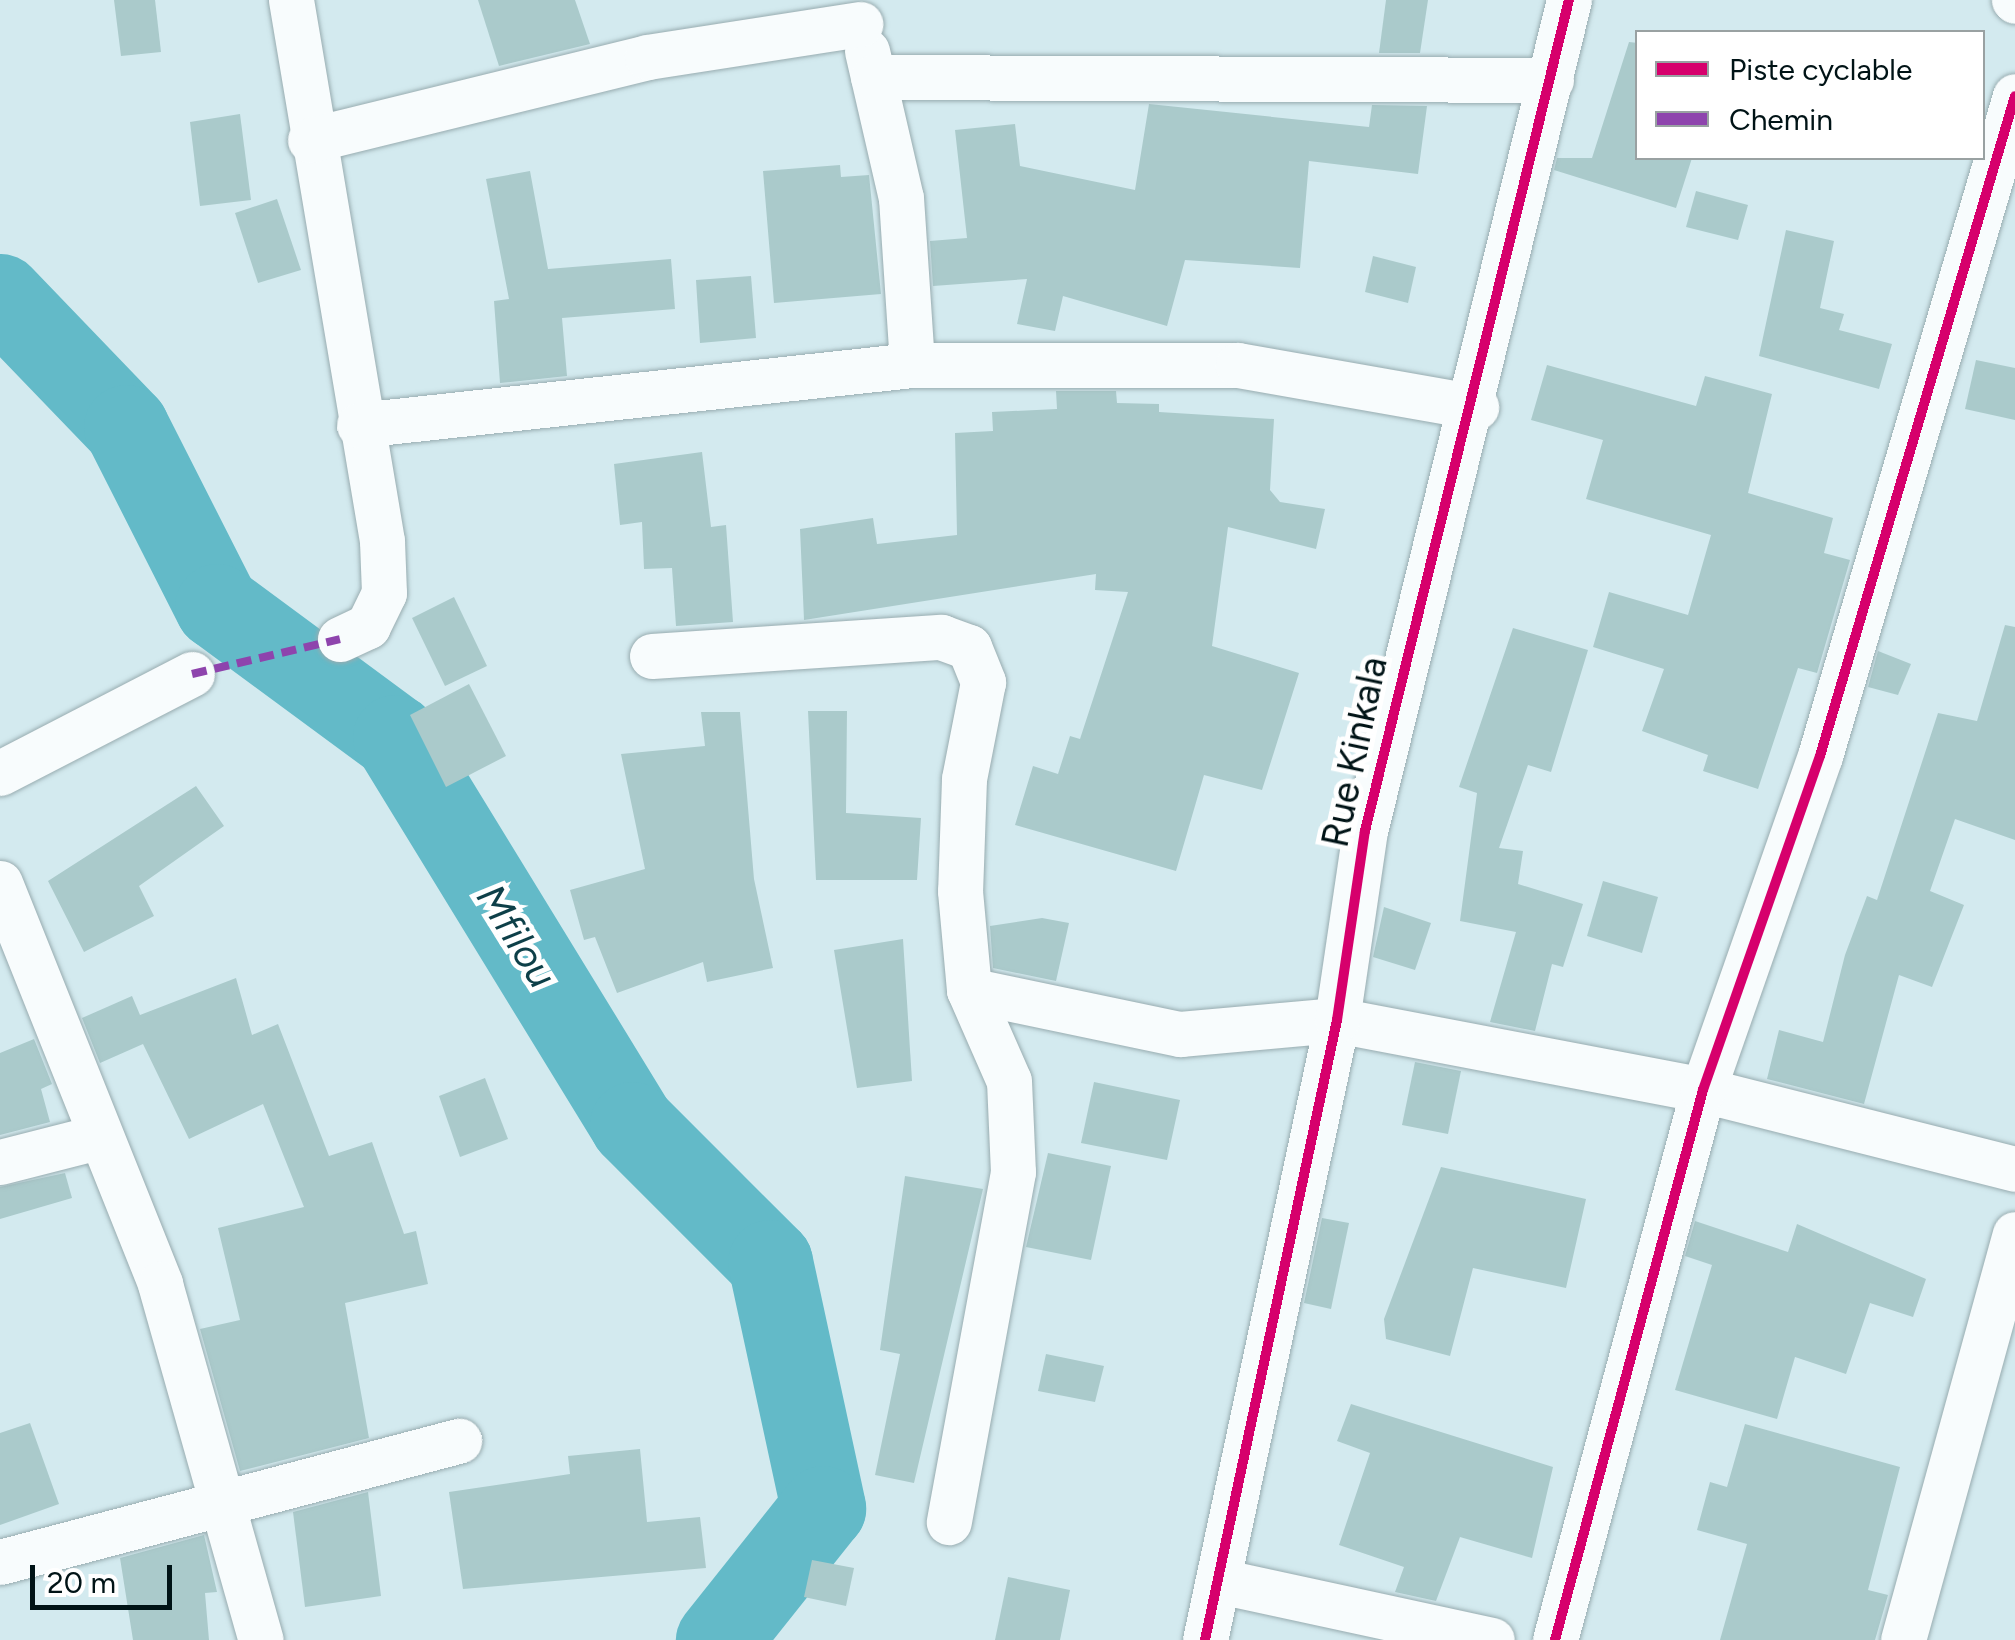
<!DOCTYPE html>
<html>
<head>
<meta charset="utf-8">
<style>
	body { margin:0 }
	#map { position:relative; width:2015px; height:1640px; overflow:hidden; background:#d3eaef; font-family:Figtree,sans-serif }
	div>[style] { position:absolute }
	.river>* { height:85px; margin:-42.5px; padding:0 42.5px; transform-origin:42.5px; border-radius:42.5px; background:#63bac8 }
	.building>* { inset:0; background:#aacacb }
	.roads { filter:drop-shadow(0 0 2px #98acb0) drop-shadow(0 0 2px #98acb0) }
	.minor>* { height:45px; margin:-22.5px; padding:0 22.5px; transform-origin:22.5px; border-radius:22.5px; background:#f8fcfd }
	.quiet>* { height:8px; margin-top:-4px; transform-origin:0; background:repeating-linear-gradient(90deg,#8e44ad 0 15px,transparent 0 23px) }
	.cycleway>* { height:10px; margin:-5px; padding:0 5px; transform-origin:5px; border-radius:5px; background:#d6006c }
	span { translate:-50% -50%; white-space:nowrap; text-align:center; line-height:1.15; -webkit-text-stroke:10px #fff; paint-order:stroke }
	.street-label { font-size:38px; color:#001316 }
	.water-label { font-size:40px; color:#0d3f48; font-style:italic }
	.legend { position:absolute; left:1635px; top:30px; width:350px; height:130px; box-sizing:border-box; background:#fff; border:2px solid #99a1a2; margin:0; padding:12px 18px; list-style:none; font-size:30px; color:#001316 }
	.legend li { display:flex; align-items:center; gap:20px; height:50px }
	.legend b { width:50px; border:2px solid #99a1a2 }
	.scale { position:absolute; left:30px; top:1565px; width:142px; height:45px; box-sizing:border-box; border:5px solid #001316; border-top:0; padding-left:12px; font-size:30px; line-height:35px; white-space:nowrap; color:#001316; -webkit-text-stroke:8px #fff; paint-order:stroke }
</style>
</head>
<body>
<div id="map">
	<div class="river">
		<i style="left:0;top:296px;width:182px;rotate:46.1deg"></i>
		<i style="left:126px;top:427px;width:201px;rotate:63.1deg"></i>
		<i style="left:217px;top:606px;width:221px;rotate:36.4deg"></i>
		<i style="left:395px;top:737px;width:454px;rotate:58.5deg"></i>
		<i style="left:632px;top:1124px;width:195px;rotate:45deg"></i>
		<i style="left:770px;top:1262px;width:252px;rotate:77.8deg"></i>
		<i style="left:823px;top:1508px;width:169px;rotate:128.5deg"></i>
	</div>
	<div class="building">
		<i style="clip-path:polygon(114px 0,155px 0,161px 52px,121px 56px)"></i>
		<i style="clip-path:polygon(478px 0,575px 0,590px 44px,499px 66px)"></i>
		<i style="clip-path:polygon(1386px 0,1428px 0,1420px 53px,1379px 53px)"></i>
		<i style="clip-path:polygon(1629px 42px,1638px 43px,1638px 158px,1692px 158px,1676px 208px,1554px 170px,1557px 158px,1592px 158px)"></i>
		<i style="clip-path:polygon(1149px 104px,1369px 127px,1372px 105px,1427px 106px,1418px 174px,1309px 161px,1300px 268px,1185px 260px,1167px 326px,1063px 296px,1055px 331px,1017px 324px,1027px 279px,933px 286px,930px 241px,967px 238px,955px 130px,1015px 124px,1020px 166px,1135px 190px)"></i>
		<i style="clip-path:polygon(240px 114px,251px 200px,200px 206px,190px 122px)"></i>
		<i style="clip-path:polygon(840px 165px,841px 177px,869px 175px,881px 294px,774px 303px,763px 171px)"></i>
		<i style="clip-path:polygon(530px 171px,548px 269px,671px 259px,675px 309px,562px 318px,567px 376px,500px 383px,494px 301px,509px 299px,486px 179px)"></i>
		<i style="clip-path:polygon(1696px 191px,1748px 205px,1738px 240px,1686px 227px)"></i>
		<i style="clip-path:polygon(277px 199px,301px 270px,258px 283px,235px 213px)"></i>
		<i style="clip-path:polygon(1786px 230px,1834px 241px,1820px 308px,1844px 314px,1839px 330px,1892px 344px,1879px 389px,1759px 356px)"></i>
		<i style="clip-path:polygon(1373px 256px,1416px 267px,1408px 303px,1365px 292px)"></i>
		<i style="clip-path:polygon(751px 276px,756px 338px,700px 343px,696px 280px)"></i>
		<i style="clip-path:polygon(1976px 360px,2015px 368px,2015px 420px,1965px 409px)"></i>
		<i style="clip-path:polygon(1547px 365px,1696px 406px,1705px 376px,1772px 394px,1748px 493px,1833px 518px,1824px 553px,1850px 560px,1817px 673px,1798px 668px,1758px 789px,1703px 771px,1708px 755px,1642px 731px,1664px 669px,1593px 647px,1609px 592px,1688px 615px,1711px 535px,1586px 499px,1603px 440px,1531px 420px)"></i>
		<i style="clip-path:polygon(1056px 391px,1116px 391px,1117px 403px,1159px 404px,1159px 412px,1274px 419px,1270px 490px,1280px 502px,1325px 509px,1316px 549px,1228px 527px,1212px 646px,1299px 673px,1262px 790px,1204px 775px,1176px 871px,1015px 825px,1033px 766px,1058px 774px,1070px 736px,1080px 739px,1128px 592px,1095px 590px,1096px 574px,804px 620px,800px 529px,873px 518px,877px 544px,957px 535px,955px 433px,993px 431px,992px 412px,1057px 409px)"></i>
		<i style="clip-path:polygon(702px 452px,711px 527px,726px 525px,733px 622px,676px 626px,672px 568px,644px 569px,642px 522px,620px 525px,614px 464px)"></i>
		<i style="clip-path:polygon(454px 597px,487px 666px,445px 686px,412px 618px)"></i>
		<i style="clip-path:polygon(2005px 625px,2015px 627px,2015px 840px,1955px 819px,1930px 891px,1964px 905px,1932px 987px,1899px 975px,1864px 1104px,1767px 1079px,1779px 1030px,1823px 1042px,1845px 955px,1867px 896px,1877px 900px,1938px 713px,1977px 721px)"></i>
		<i style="clip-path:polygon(1513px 628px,1588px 650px,1551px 772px,1528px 765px,1499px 848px,1523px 851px,1518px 884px,1583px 904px,1563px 967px,1552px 964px,1535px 1031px,1490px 1022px,1516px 932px,1460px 921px,1477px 793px,1459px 787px)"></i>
		<i style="clip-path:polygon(1878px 651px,1911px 664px,1898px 695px,1868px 687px)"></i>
		<i style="clip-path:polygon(469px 684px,506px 756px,446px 787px,410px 715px)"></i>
		<i style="clip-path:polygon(808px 711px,847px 711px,846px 813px,921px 818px,917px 880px,816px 880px)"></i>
		<i style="clip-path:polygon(701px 712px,740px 712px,754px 879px,773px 968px,707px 982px,703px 962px,617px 993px,595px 937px,584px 940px,570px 890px,645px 869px,621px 754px,705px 746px)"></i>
		<i style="clip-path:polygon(196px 786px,224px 826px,139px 886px,154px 916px,84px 952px,48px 881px)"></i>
		<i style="clip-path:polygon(1603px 881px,1658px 897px,1642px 953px,1587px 936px)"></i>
		<i style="clip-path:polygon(1384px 907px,1431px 923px,1415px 970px,1373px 957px)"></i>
		<i style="clip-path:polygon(1042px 918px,1069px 923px,1056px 981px,993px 968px,990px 926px)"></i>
		<i style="clip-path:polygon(903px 939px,912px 1081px,857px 1088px,834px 950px)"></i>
		<i style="clip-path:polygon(236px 978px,252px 1035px,278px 1024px,329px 1156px,372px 1142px,404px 1234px,416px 1231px,428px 1284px,345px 1303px,369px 1438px,240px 1471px,200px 1329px,240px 1320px,218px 1228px,304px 1207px,263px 1104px,189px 1139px,143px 1044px,100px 1063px,82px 1018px,132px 996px,140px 1015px)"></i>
		<i style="clip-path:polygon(34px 1039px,52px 1084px,41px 1089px,50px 1122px,0 1135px,0 1053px)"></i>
		<i style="clip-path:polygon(1415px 1062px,1461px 1071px,1448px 1134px,1402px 1125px)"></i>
		<i style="clip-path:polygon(485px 1078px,508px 1139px,460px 1157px,439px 1096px)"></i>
		<i style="clip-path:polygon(1094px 1082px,1180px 1100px,1167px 1160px,1081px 1143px)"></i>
		<i style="clip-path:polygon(1048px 1153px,1111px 1166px,1091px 1260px,1026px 1247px)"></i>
		<i style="clip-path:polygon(1441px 1167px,1586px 1199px,1566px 1288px,1473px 1268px,1450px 1356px,1386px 1339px,1384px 1319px)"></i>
		<i style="clip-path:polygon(65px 1173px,72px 1198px,0 1219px,0 1187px)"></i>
		<i style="clip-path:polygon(905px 1176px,983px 1189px,914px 1483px,875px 1475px,900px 1354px,880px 1350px)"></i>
		<i style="clip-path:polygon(1322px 1218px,1349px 1223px,1331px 1309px,1304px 1303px)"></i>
		<i style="clip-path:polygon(1695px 1221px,1788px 1252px,1797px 1224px,1926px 1279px,1913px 1317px,1870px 1303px,1846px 1374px,1795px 1357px,1777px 1419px,1675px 1390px,1712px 1265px,1685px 1256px)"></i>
		<i style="clip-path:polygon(1046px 1354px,1104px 1366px,1095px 1402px,1038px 1391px)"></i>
		<i style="clip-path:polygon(1351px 1404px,1553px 1467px,1532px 1558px,1460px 1537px,1436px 1601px,1395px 1592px,1404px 1567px,1339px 1545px,1370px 1453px,1337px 1441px)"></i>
		<i style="clip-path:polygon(30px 1423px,59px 1504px,0 1525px,0 1433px)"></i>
		<i style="clip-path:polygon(1745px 1424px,1900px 1467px,1868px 1590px,1888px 1595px,1875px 1640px,1720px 1640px,1747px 1544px,1697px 1530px,1710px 1482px,1727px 1487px)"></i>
		<i style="clip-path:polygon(640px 1449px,647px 1522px,700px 1517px,706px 1568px,463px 1589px,449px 1492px,570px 1474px,568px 1456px)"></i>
		<i style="clip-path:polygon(368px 1492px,381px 1596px,305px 1607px,293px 1512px)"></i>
		<i style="clip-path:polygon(204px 1535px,217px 1592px,205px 1593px,209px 1640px,133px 1640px,120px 1558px)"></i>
		<i style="clip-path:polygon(812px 1560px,854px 1568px,846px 1606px,804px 1597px)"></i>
		<i style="clip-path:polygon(1008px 1577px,1070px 1590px,1060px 1640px,995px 1640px)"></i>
	</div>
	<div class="roads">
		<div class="minor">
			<i style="left:291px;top:0;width:549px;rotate:80.45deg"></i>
			<i style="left:382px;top:541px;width:52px;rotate:87.8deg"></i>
			<i style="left:384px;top:593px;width:37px;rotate:116deg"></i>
			<i style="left:368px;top:626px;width:31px;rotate:155deg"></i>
			<i style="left:2014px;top:0;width:1px;rotate:45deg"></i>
			<i style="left:867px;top:51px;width:151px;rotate:77deg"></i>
			<i style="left:901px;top:198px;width:167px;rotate:86.2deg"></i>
			<i style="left:873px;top:77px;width:678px;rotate:0.25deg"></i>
			<i style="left:310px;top:140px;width:347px;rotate:-13.8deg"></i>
			<i style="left:647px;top:57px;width:216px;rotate:-8.8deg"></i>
			<i style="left:359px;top:425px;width:556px;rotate:-6.19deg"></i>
			<i style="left:912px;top:365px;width:326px"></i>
			<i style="left:1238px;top:365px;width:242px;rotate:10deg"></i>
			<i style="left:652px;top:656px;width:290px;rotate:-3.8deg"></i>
			<i style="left:941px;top:637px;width:30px;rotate:20deg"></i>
			<i style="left:969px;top:647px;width:38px;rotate:68deg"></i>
			<i style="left:983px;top:682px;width:99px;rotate:101.1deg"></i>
			<i style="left:964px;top:779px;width:112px;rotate:92deg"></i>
			<i style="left:960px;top:891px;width:99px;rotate:84.8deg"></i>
			<i style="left:969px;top:990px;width:99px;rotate:66.3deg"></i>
			<i style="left:1009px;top:1081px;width:91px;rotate:87.5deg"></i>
			<i style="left:1013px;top:1172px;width:356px;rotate:100.4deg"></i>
			<i style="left:0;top:773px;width:216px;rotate:-27.3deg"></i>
			<i style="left:0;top:883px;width:432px;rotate:68.2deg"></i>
			<i style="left:160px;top:1284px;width:370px;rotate:74.2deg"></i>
			<i style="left:969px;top:990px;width:216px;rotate:11.8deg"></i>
			<i style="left:1180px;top:1034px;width:158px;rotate:-5.1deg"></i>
			<i style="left:1337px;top:1020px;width:373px;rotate:10.8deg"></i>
			<i style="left:1703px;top:1090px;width:322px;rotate:14.2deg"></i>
			<i style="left:0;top:1162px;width:97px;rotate:-14.3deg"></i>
			<i style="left:0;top:1562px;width:475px;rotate:-14.8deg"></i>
			<i style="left:1224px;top:1582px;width:274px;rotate:12.2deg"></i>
			<i style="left:1205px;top:1640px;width:634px;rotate:-77.98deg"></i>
			<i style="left:1337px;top:1020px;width:191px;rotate:-81.6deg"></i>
			<i style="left:1365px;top:831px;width:856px;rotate:-76.21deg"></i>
			<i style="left:1555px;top:1640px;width:570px;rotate:-74.94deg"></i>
			<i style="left:1703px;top:1090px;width:354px;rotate:-70.7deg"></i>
			<i style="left:1820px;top:756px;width:688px;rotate:-73.54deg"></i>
			<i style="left:1903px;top:1640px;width:421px;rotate:-74.6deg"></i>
		</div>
	</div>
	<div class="quiet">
		<i style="left:192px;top:674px;width:152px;rotate:-13.3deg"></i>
	</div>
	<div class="cycleway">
		<i style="left:1205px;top:1640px;width:634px;rotate:-77.98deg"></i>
		<i style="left:1337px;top:1020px;width:191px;rotate:-81.6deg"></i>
		<i style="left:1365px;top:831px;width:856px;rotate:-76.21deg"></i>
		<i style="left:1555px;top:1640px;width:570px;rotate:-74.94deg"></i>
		<i style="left:1703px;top:1090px;width:354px;rotate:-70.7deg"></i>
		<i style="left:1820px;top:756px;width:688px;rotate:-73.54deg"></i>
	</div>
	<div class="street-label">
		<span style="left:1355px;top:752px;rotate:-78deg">Rue Kinkala</span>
	</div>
	<div class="water-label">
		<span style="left:517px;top:936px;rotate:58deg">Mfilou</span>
	</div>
	<ul class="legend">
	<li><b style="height:12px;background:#d6006c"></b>Piste cyclable</li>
	<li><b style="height:12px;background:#8e44ad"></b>Chemin</li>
	</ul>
	<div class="scale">20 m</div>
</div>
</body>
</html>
